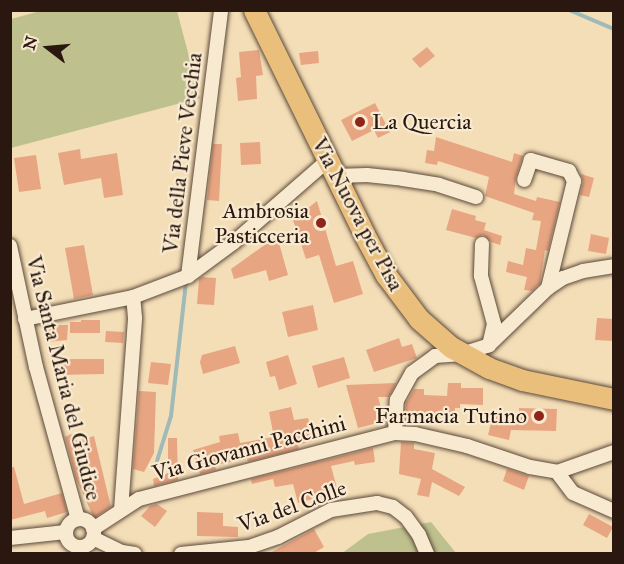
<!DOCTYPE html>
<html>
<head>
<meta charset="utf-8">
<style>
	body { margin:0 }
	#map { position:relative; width:624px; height:564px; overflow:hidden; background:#f4deb7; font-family:"IM FELL Great Primer",serif }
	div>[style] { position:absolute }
	.green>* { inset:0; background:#bec18d }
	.stream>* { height:4px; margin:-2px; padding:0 2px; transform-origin:2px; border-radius:2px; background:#9fbab7 }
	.building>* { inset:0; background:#e8a582 }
	.roads { filter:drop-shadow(0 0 2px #5c493a) drop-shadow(0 0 2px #5c493a) }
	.minor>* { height:14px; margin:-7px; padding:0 7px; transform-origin:7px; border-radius:7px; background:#f8ead0 }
	.minor>.ring { margin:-7px; padding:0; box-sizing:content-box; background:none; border:14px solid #f8ead0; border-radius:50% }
	.primary>* { height:21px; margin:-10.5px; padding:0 10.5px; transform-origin:10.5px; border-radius:10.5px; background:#eabf7c }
	.dots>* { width:16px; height:16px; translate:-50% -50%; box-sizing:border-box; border:3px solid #f8ead0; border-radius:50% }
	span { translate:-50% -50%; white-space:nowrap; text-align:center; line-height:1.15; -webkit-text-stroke:4.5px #f8ead0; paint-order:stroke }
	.poi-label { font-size:22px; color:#291710 }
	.left { translate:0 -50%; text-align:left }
	.right { translate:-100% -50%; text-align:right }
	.street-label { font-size:22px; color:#291710 }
	.frame { position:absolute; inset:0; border:12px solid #291710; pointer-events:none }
	.north { position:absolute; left:18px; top:18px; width:60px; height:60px; -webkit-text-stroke:4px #f8ead0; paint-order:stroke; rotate:286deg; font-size:16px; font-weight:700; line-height:24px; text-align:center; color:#291710 }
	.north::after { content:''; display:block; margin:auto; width:21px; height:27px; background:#291710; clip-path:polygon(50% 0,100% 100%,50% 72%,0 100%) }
</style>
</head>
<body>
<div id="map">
	<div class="green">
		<i style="clip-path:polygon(44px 10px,177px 11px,200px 98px,11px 148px,11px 19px)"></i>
		<i style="clip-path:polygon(431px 522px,456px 553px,341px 554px,368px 534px)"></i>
	</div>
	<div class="stream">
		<i style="left:569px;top:10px;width:49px;rotate:22.9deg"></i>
		<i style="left:157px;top:461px;width:47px;rotate:-72.7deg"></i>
		<i style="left:171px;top:416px;width:134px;rotate:-83.6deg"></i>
	</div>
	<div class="building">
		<i style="clip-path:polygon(427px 47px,435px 56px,420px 68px,412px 59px)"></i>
		<i style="clip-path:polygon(259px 50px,263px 75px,256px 76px,257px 99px,238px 101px,236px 78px,241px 77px,239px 52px)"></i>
		<i style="clip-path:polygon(318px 51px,319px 63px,301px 65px,299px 53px)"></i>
		<i style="clip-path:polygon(375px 103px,390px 132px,378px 138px,374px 130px,352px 141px,341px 120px)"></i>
		<i style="clip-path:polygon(436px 137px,512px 162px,514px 153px,523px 156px,516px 177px,514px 194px,536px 201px,537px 197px,560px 202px,548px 251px,545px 250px,540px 283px,532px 291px,524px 290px,527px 277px,506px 272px,508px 261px,523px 265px,526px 248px,536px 250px,541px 221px,532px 220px,534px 213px,485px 196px,489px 177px,438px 161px,437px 165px,425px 163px,427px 150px,434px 151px)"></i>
		<i style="clip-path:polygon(260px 142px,261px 164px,241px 165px,240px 143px)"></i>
		<i style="clip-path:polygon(213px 144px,222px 144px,219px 201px,207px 200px)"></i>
		<i style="clip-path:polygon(80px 149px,81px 159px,117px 153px,123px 195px,104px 198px,101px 178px,64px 185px,58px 153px)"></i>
		<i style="clip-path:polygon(36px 155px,41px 189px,19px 192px,14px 158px)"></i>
		<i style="clip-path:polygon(581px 174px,594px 178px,589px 197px,580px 195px,583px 182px)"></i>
		<i style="clip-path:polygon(317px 201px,336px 266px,353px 261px,363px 294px,334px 303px,319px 255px,306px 259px,293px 220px)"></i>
		<i style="clip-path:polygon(452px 209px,476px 216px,475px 220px,486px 223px,484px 230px,502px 236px,500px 245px,491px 242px,483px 235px,476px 238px,446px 230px)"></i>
		<i style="clip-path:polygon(591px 234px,609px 238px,606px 254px,588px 251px)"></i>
		<i style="clip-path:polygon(277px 236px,288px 275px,269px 281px,266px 270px,234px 279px,231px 269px)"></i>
		<i style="clip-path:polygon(84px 245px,93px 295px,74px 299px,65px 248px)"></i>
		<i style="clip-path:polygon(202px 277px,216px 278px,214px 305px,197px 304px,199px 279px)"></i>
		<i style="clip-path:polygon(313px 305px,318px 330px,288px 337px,282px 312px)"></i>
		<i style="clip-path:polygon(597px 318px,614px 319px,614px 341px,595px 340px)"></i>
		<i style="clip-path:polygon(81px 320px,100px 320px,100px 333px,70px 333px,70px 322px,81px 322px)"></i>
		<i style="clip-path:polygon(56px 325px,68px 325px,67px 340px,46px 342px,47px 329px,56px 329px)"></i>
		<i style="clip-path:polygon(106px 331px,124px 332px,123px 343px,105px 342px)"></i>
		<i style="clip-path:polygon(399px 338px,402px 347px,412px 344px,417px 358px,374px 372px,366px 350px)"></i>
		<i style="clip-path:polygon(235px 346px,240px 363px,203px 374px,200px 362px,202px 355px)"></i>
		<i style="clip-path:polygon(288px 355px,297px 384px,279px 390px,275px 376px,270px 377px,266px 362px)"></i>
		<i style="clip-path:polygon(344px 357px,350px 378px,318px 388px,312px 366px)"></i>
		<i style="clip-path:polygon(56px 359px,104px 359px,104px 374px,56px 375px)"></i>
		<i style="clip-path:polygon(151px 362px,171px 364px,168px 385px,148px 383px)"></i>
		<i style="clip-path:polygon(396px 383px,389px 397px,378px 397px,385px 421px,358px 428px,346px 385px)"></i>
		<i style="clip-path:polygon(448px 383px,461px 383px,461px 388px,483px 388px,483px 405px,460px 404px,460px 408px,455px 408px,455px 418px,423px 417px,422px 426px,405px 424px,406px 403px,414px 389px,424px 389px,424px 395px,447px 396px)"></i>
		<i style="clip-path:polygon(139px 391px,156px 392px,154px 453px,144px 472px,133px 469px)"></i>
		<i style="clip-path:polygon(291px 407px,294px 420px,308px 418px,315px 440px,298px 445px,299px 449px,248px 462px,247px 459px,215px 465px,216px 470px,200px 474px,193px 450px,220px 442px,219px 436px,238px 433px,240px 443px,274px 437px,269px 412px)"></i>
		<i style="clip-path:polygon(519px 408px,557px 409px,556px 431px,511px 430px,509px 440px,488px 435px,494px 412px,519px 419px)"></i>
		<i style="clip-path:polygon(74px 433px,77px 441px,94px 436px,111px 507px,94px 518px,76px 479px,65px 437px)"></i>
		<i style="clip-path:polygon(168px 438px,177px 438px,178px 480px,154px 486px,153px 479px,168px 473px)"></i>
		<i style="clip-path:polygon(401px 442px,414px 443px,414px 449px,435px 453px,432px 469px,465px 487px,459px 496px,432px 482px,429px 497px,417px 495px,421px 479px,399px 474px)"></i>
		<i style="clip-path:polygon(373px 448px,375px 462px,355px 465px,354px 461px,331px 466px,338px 492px,298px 503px,293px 484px,275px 487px,273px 479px,252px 484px,251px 479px)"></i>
		<i style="clip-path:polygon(10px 467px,14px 467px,24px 504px,62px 493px,67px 512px,47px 518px,45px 511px,10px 520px)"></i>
		<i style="clip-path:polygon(507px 469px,529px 476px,524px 490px,503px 481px)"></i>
		<i style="clip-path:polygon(157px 504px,167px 511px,155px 527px,141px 516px,150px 506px)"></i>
		<i style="clip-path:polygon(197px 512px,223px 513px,223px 526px,238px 527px,238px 537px,197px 536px)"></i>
		<i style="clip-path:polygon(589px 514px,613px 527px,607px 538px,583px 525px)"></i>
		<i style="clip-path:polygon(314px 529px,324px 547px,312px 554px,268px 554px)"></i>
	</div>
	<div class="roads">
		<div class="minor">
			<i style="left:335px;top:176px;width:32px;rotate:-2deg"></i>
			<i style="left:367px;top:175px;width:36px;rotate:6deg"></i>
			<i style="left:403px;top:179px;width:36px;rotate:9deg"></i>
			<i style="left:439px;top:185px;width:39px;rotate:18deg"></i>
			<i style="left:482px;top:244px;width:32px;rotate:92deg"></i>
			<i style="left:481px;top:276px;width:50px;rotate:74.8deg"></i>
			<i style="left:494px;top:324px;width:22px;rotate:103deg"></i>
			<i style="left:10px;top:246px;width:124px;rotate:77.9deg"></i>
			<i style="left:36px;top:367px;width:158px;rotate:74.6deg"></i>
			<i style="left:188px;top:276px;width:268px;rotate:-82.9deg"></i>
			<i style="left:548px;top:288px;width:18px;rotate:-34deg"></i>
			<i style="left:563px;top:278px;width:21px;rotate:-19deg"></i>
			<i style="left:583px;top:271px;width:31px;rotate:-9deg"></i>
			<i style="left:25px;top:319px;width:110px;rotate:-11.5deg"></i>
			<i style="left:133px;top:297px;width:59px;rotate:-20.9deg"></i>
			<i style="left:188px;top:276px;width:56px;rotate:-36.3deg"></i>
			<i style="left:233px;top:243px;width:126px;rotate:-41.1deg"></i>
			<i style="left:395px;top:433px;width:33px;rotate:-87deg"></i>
			<i style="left:397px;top:400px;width:31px;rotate:-61deg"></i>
			<i style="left:412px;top:373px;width:29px;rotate:-36deg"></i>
			<i style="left:435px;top:356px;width:27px;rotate:-4deg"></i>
			<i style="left:462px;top:354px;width:28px;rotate:-18deg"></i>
			<i style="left:489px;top:345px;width:82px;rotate:-44deg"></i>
			<i style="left:548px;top:288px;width:110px;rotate:-76.3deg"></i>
			<i style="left:574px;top:181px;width:11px;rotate:-117deg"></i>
			<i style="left:569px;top:171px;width:40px;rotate:-164deg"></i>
			<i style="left:531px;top:160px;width:21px;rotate:109deg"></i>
			<i style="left:557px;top:472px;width:26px;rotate:53deg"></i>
			<i style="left:573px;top:493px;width:45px;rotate:23.7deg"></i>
			<i style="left:121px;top:510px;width:193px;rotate:-85.8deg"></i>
			<i style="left:135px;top:318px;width:21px;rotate:-95deg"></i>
			<i class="ring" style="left:66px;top:519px;width:14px;height:14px"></i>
			<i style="left:93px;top:529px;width:55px;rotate:-33.1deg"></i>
			<i style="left:139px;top:499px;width:264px;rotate:-14.5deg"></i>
			<i style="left:395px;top:433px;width:20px;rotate:3deg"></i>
			<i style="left:415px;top:434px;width:53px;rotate:13deg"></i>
			<i style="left:467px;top:446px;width:66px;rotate:18.4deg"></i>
			<i style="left:530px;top:467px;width:27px;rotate:10deg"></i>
			<i style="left:557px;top:472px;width:60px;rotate:-19.3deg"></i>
			<i style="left:10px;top:538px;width:56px;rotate:-6.1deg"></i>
			<i style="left:93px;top:538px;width:32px;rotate:26deg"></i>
			<i style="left:122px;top:552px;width:13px;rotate:9deg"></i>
			<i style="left:181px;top:554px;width:68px;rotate:-5.9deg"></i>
			<i style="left:249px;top:547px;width:31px;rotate:-19deg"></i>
			<i style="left:278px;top:537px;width:59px;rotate:-27deg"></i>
			<i style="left:331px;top:510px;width:47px;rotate:-8.7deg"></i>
			<i style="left:377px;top:503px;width:16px;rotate:14deg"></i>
			<i style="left:393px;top:507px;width:16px;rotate:38deg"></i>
			<i style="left:406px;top:517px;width:22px;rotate:54deg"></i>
			<i style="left:419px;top:535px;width:21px;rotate:67deg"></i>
		</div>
		<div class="primary">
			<i style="left:254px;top:10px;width:250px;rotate:63.8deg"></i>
			<i style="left:364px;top:234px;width:47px;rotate:61.8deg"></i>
			<i style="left:386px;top:275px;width:55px;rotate:53.1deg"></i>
			<i style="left:419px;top:319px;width:43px;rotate:41.2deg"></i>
			<i style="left:451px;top:347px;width:43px;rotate:28.9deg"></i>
			<i style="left:489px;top:368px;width:35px;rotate:20deg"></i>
			<i style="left:522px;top:380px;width:94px;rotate:11.7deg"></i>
		</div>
	</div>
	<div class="dots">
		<i style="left:360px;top:122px;background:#8f2418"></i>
		<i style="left:321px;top:223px;background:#8f2418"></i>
		<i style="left:539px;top:416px;background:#8f2418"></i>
	</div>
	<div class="poi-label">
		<span class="left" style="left:372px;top:122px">La Quercia</span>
		<span class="right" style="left:309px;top:223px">Ambrosia<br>Pasticceria</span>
		<span class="right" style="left:527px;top:416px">Farmacia Tutino</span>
	</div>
	<div class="street-label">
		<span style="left:182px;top:153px;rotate:-83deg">Via della Pieve Vecchia</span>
		<span style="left:358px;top:214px;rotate:62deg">Via Nuova per Pisa</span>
		<span style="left:64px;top:378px;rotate:76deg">Via Santa Maria del Giudice</span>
		<span style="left:249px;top:448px;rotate:-15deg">Via Giovanni Pacchini</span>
		<span style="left:292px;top:506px;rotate:-20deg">Via del Colle</span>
	</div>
	<div class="frame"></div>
	<div class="north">N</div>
</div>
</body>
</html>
